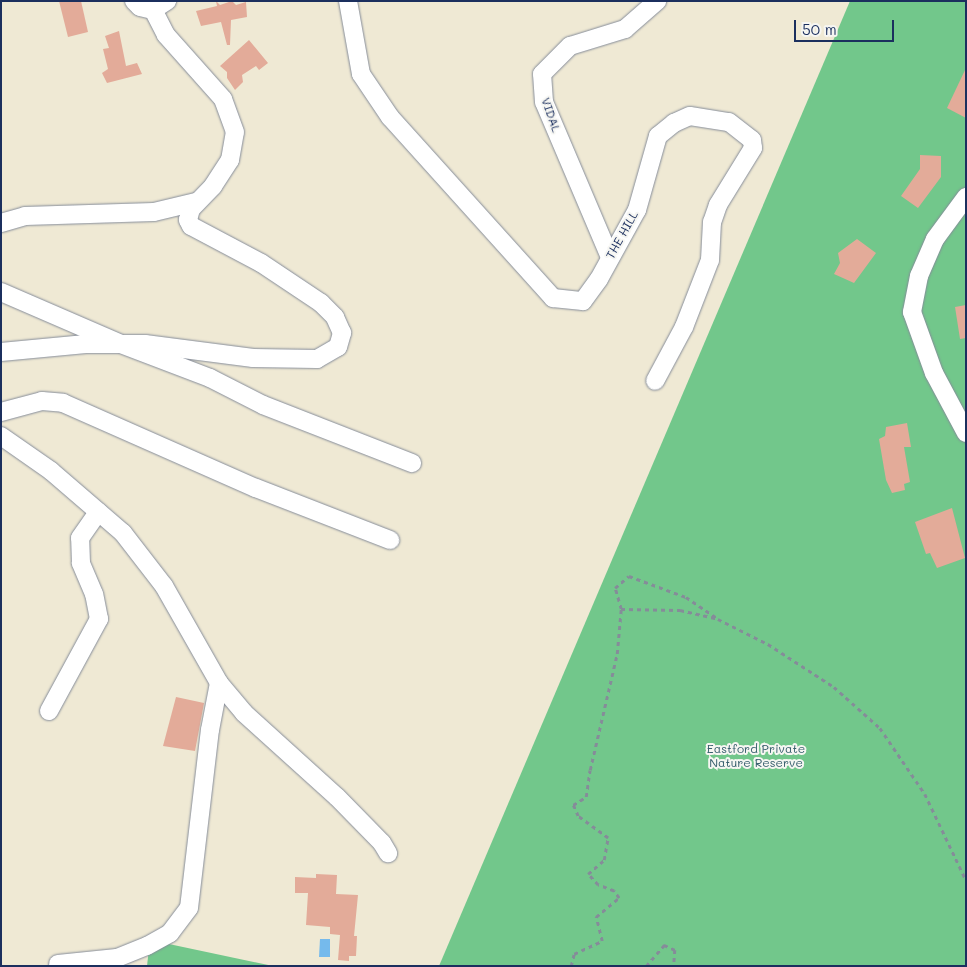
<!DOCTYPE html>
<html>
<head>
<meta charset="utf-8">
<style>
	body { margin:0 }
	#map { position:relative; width:967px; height:967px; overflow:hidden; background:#efe9d4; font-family:Mali,sans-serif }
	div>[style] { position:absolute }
	.green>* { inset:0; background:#72c78b }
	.water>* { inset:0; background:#75baec }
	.building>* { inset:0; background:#e3ab99 }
	.path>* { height:2.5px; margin-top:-1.25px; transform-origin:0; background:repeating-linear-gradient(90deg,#858c99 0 4px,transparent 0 8px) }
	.roads { filter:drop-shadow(0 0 1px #858c99) drop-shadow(0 0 1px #858c99) }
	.minor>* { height:18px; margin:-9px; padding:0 9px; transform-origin:9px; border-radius:9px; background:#fff }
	span { translate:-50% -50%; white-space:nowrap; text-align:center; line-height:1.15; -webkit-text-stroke:4px #f6f6f2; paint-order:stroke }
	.street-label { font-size:12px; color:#1b2f5e }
	.park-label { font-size:12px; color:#355d6c }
	.frame { position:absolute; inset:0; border:2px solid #1b2f5e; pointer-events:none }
	.scale { position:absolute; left:794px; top:20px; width:100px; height:22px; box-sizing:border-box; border:2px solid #1b2f5e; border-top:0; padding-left:6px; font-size:15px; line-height:18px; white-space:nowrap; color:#1b2f5e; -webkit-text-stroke:4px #f6f6f2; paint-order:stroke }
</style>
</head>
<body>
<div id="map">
	<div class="green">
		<i style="clip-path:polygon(850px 1px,966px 1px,966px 966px,439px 966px)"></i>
		<i style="clip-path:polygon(150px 940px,273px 966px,147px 966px)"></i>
	</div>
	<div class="water">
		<i style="clip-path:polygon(320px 939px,330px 939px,330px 957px,319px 957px)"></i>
	</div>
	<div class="building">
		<i style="clip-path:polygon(59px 1px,81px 1px,88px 32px,68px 37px)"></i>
		<i style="clip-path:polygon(216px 1px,220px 5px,232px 1px,236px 5px,246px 2px,247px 17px,231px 20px,230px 45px,227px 45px,221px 22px,201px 26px,196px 11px,217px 6px)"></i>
		<i style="clip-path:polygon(119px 31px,126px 66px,137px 63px,142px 74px,107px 83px,102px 73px,108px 69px,103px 49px,109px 48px,105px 36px)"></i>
		<i style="clip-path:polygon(249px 40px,268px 63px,259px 70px,256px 66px,242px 75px,243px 82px,235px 90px,227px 78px,227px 72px,220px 66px)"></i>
		<i style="clip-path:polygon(966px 68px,966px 118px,947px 108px)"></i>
		<i style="clip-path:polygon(920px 155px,941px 156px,941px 177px,918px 208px,901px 196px,920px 169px)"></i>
		<i style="clip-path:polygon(857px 239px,876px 253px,854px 283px,834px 274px,840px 263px,838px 253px)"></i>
		<i style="clip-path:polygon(966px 305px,966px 338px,960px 339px,955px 307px)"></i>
		<i style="clip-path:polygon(907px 423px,911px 447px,904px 447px,910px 482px,904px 484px,905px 490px,892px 493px,886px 480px,879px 439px,885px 436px,886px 427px)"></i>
		<i style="clip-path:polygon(952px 508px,965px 558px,937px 568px,930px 553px,926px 554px,915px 522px)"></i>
		<i style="clip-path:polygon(176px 697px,204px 703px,195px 751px,163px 746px)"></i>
		<i style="clip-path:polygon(316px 874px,337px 875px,336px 894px,358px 895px,354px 936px,357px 936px,356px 956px,349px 956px,349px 961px,338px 960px,340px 935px,330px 934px,330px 927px,306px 925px,308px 893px,295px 893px,295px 877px,316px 878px)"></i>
	</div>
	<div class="path">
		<i style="left:621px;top:609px;width:22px;rotate:-106deg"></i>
		<i style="left:615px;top:588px;width:18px;rotate:-41deg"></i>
		<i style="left:629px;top:576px;width:61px;rotate:20.2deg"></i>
		<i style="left:686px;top:597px;width:37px;rotate:34deg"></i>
		<i style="left:571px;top:966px;width:12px;rotate:-76deg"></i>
		<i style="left:574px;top:954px;width:31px;rotate:-25deg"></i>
		<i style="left:602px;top:941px;width:25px;rotate:-104deg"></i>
		<i style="left:596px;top:917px;width:30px;rotate:-40deg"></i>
		<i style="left:619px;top:898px;width:9px;rotate:-126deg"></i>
		<i style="left:614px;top:891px;width:17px;rotate:-159deg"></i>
		<i style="left:598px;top:885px;width:15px;rotate:-132deg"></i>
		<i style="left:588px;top:874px;width:21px;rotate:-41deg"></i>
		<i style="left:604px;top:860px;width:22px;rotate:-80deg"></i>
		<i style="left:608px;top:838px;width:37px;rotate:-144deg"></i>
		<i style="left:578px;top:816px;width:12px;rotate:-114deg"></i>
		<i style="left:573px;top:805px;width:15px;rotate:-32deg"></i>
		<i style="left:586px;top:797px;width:27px;rotate:-82deg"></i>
		<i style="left:590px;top:770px;width:119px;rotate:-76.9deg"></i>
		<i style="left:617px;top:654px;width:45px;rotate:-84.9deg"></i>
		<i style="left:621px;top:609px;width:59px;rotate:1deg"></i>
		<i style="left:680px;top:610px;width:39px;rotate:13deg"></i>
		<i style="left:718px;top:619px;width:56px;rotate:26.6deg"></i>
		<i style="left:768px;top:644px;width:79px;rotate:33.1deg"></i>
		<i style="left:834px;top:687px;width:62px;rotate:41.7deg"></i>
		<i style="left:880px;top:728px;width:80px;rotate:55.7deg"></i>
		<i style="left:925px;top:794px;width:95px;rotate:64.5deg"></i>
		<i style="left:646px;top:966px;width:28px;rotate:-49deg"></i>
		<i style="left:664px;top:945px;width:12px;rotate:24deg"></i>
		<i style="left:675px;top:950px;width:16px;rotate:94deg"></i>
	</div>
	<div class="roads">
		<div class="minor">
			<i style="left:134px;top:1px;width:8px;rotate:45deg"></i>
			<i style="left:140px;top:7px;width:13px;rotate:13deg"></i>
			<i style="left:153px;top:10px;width:17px;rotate:-33deg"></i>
			<i style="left:348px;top:1px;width:74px;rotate:79.9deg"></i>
			<i style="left:361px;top:74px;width:52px;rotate:56deg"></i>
			<i style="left:390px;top:117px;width:244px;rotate:48deg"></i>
			<i style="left:553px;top:298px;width:30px;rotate:6deg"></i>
			<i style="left:583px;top:301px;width:27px;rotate:-54deg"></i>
			<i style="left:599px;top:279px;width:79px;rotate:-61.2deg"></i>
			<i style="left:637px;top:210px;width:77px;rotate:-74.2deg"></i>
			<i style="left:658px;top:136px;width:21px;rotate:-39deg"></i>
			<i style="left:674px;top:123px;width:17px;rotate:-24deg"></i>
			<i style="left:690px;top:116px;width:39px;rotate:9deg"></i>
			<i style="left:729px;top:122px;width:29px;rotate:38deg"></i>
			<i style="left:752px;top:140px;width:8px;rotate:83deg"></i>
			<i style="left:753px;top:148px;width:67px;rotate:121.6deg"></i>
			<i style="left:718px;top:205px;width:18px;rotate:109deg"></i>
			<i style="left:712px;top:222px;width:38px;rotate:93deg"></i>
			<i style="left:710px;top:260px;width:72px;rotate:111.2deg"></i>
			<i style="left:684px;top:327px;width:61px;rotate:118.2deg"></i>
			<i style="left:966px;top:197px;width:52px;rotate:126.4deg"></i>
			<i style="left:935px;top:239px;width:40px;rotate:113.4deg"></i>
			<i style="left:919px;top:276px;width:37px;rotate:101deg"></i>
			<i style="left:912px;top:312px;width:65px;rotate:70.2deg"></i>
			<i style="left:934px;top:373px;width:68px;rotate:61.9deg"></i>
			<i style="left:1px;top:223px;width:25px;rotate:-16deg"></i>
			<i style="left:25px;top:216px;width:129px;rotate:-1.8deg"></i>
			<i style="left:154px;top:212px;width:43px;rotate:-13.4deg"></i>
			<i style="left:609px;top:255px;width:166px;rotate:-113deg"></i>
			<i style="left:544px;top:102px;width:28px;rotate:-94deg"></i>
			<i style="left:542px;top:74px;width:40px;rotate:-45deg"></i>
			<i style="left:570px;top:46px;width:58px;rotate:-17.2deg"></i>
			<i style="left:625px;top:29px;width:43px;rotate:-41.2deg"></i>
			<i style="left:1px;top:292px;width:131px;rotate:23.4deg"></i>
			<i style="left:121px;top:344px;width:95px;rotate:20.9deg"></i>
			<i style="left:210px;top:378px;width:59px;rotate:27deg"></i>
			<i style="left:263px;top:405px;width:160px;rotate:21.3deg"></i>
			<i style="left:1px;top:352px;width:85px;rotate:-5.4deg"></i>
			<i style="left:86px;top:344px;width:59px"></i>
			<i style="left:145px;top:344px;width:109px;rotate:7.4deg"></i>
			<i style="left:253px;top:358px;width:64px;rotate:0.9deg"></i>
			<i style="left:317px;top:359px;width:24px;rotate:-30deg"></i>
			<i style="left:338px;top:347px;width:15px;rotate:-74deg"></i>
			<i style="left:342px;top:333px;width:17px;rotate:-114deg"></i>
			<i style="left:335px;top:317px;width:20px;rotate:-135deg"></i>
			<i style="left:321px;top:303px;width:72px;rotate:-146.3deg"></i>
			<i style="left:261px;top:263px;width:79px;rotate:-152.1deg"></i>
			<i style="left:191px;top:226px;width:7px;rotate:-117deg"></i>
			<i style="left:188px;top:220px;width:11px;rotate:-75deg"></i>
			<i style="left:191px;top:209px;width:32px;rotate:-46deg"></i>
			<i style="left:213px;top:186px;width:31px;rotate:-57deg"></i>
			<i style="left:230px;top:160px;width:28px;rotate:-80deg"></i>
			<i style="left:235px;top:132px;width:35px;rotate:-110deg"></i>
			<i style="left:223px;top:99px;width:86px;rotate:-131.7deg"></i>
			<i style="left:166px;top:35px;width:28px;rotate:-117deg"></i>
			<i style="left:1px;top:412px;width:42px;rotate:-15deg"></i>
			<i style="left:42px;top:401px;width:21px;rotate:5deg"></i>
			<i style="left:63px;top:403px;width:211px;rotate:23.8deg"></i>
			<i style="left:256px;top:488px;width:144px;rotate:21.2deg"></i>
			<i style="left:1px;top:436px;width:61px;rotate:35deg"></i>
			<i style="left:51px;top:471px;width:95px;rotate:40.7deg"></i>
			<i style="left:123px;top:533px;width:67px;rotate:52.3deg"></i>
			<i style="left:164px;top:586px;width:112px;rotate:60.4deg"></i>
			<i style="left:219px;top:683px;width:39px;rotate:50deg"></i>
			<i style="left:244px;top:713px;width:125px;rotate:42.1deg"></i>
			<i style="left:337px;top:797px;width:64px;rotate:45.6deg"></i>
			<i style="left:382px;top:843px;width:12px;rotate:59deg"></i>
			<i style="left:49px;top:711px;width:105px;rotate:-61.5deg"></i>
			<i style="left:99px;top:619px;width:25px;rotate:-101deg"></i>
			<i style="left:94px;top:594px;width:34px;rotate:-113deg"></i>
			<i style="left:81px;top:563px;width:25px;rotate:-92deg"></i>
			<i style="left:80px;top:538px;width:32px;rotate:-55deg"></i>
			<i style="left:58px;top:964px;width:59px;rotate:-5.8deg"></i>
			<i style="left:117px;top:958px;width:32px;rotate:-22deg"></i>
			<i style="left:147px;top:946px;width:26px;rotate:-29deg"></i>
			<i style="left:170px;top:933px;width:31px;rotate:-53deg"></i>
			<i style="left:189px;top:908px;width:179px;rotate:-83.3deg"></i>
			<i style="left:210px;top:730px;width:48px;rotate:-79.2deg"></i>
		</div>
	</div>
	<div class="street-label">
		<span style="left:551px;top:115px;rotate:71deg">VIDAL</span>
		<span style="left:622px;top:235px;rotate:-61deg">THE HILL</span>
	</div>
	<div class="park-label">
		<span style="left:756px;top:756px">Eastford Private<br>Nature Reserve</span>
	</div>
	<div class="frame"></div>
	<div class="scale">50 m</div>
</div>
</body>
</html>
